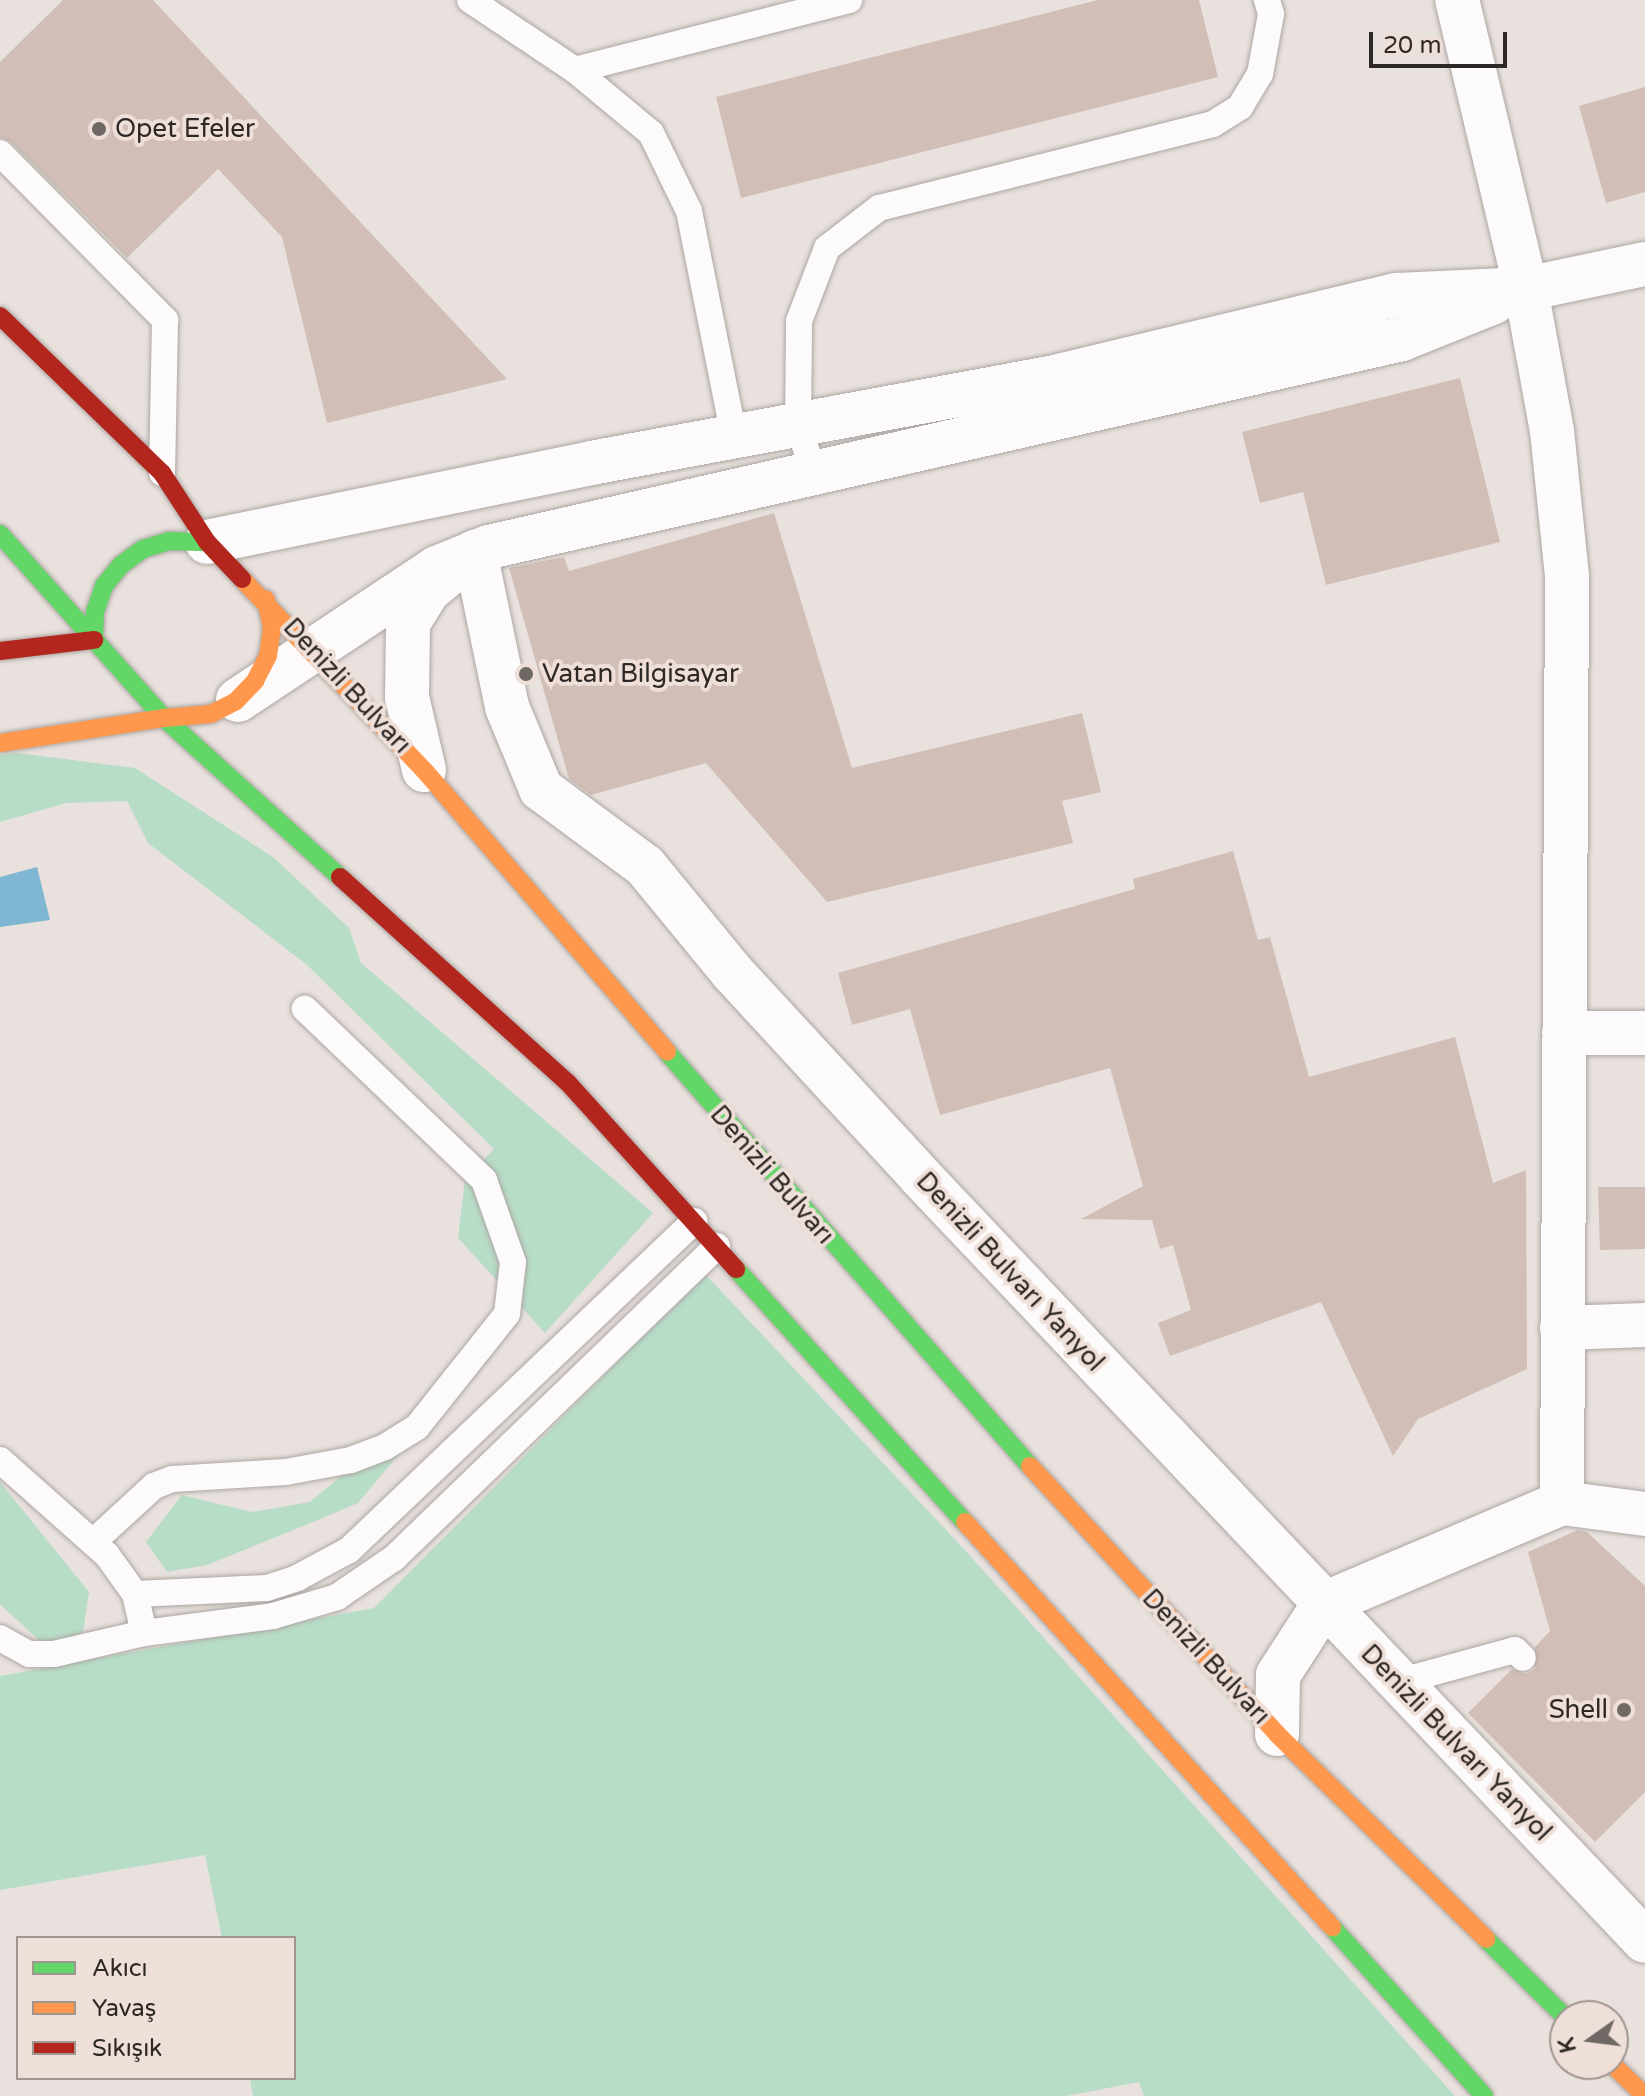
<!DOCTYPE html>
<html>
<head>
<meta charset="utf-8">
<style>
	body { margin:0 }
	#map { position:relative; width:1645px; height:2096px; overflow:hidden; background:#e9e1dd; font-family:"Varela Round",sans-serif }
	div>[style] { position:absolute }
	.green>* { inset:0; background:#b7dcc7 }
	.water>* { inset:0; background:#7fb6d1 }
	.building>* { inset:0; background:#d1bfb7 }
	.roads { filter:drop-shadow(0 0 2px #aca6a3) drop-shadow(0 0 2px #aca6a3) }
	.lane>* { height:26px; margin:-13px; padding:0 13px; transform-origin:13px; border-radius:13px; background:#fcfafa }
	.street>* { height:44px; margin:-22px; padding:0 22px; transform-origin:22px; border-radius:22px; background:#fcfafa }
	.fast>* { height:18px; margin:-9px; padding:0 9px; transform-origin:9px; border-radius:9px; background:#63d668 }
	.slow>* { height:18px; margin:-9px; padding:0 9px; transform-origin:9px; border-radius:9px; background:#ff974d }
	.jam>* { height:18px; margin:-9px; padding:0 9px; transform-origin:9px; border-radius:9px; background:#b3261e }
	.dots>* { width:22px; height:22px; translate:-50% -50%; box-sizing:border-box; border:4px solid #eedfd8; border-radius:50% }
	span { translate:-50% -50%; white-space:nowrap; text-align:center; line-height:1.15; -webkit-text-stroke:8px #eedfd8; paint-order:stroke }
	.poi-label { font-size:26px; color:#2d2725 }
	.left { translate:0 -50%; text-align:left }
	.right { translate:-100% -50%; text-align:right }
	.street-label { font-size:26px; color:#2d2725 }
	.legend { position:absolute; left:16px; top:1936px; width:280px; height:144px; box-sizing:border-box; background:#eedfd8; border:2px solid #a19590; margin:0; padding:10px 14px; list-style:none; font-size:24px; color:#2d2725 }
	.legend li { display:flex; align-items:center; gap:16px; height:40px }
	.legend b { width:40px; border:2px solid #a19590 }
	.north { position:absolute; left:1549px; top:2000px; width:80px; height:80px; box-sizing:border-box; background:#eedfd8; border:2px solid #a19590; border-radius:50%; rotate:256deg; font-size:22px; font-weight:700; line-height:32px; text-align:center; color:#2d2725 }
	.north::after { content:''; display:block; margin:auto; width:28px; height:36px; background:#6f6865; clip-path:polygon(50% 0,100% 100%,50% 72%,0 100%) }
	.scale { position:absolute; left:1369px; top:32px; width:138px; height:36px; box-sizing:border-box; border:4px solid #2d2725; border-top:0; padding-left:10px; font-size:24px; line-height:28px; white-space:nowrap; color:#2d2725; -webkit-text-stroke:6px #eedfd8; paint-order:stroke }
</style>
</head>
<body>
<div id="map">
	<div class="green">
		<i style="clip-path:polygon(17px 753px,135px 768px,273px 857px,349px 928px,361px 963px,653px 1213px,545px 1333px,458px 1238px,465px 1179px,494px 1149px,306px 964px,148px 843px,127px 801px,66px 803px,0 822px,0 755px)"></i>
		<i style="clip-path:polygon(705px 1274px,963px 1548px,1455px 2096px,1144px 2096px,1139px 2082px,1066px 2096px,253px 2096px,250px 2078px,294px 2078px,294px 1938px,222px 1938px,205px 1855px,0 1890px,0 1676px,374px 1608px)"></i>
		<i style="clip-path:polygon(414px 1436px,358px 1503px,301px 1527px,207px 1565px,167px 1572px,146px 1542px,182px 1495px,252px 1512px,310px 1502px,383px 1441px)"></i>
		<i style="clip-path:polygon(0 1482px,89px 1592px,83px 1632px,47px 1648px,0 1604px)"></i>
	</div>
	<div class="water">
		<i style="clip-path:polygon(37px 867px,50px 920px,0 927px,0 877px)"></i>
	</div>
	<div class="building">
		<i style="clip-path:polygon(63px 0,153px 0,507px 379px,327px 423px,282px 237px,218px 169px,127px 258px,11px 142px,0 137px,0 62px)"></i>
		<i style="clip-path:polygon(1098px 0,1199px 0,1218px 77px,741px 198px,716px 97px)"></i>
		<i style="clip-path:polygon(1645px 87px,1645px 192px,1606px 203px,1579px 106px)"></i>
		<i style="clip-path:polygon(1460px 378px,1500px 542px,1326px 585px,1303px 492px,1260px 503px,1242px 432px)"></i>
		<i style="clip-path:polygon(774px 513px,852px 768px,1082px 713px,1101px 792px,1062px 801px,1073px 843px,827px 902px,706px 763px,591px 795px,569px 779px,509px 568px,564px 557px,569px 571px)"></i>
		<i style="clip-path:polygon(1233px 851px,1258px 940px,1270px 937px,1309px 1077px,1455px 1037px,1493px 1183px,1526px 1170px,1527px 1369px,1418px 1419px,1393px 1456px,1321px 1302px,1170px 1356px,1158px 1323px,1191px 1310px,1173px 1245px,1160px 1249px,1152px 1220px,1081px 1219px,1143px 1186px,1110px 1068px,940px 1115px,910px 1009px,852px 1025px,838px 973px,1135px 889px,1133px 879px)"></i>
		<i style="clip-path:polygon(1598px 1187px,1645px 1187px,1645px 1249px,1600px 1250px)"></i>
		<i style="clip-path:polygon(1578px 1530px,1587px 1532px,1645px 1586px,1645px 1792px,1595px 1842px,1468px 1713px,1512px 1669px,1526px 1674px,1535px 1669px,1535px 1647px,1550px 1631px,1528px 1552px)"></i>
	</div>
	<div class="roads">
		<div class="lane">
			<i style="left:470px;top:0;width:126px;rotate:33.7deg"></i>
			<i style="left:575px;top:70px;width:99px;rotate:39.7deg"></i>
			<i style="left:651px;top:133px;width:87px;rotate:64deg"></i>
			<i style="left:689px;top:211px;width:230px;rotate:78.7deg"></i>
			<i style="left:575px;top:70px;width:283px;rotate:-14.3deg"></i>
			<i style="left:0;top:153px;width:235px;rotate:45.3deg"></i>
			<i style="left:165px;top:320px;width:153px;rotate:91.1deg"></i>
			<i style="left:814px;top:473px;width:51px;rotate:-108.4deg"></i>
			<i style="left:798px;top:425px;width:104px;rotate:-89.4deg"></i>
			<i style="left:799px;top:321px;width:78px;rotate:-69deg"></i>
			<i style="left:827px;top:248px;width:66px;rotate:-37.6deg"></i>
			<i style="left:879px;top:208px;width:344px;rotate:-14.1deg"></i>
			<i style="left:1213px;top:124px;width:32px;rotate:-32deg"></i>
			<i style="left:1240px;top:107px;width:39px;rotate:-59deg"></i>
			<i style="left:1260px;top:74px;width:61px;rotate:-79.6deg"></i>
			<i style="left:1271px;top:14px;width:15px;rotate:-106deg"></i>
			<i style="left:0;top:1460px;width:143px;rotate:41.6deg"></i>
			<i style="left:107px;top:1555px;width:48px;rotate:54.3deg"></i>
			<i style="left:135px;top:1594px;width:40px;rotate:77deg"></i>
			<i style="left:93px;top:1542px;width:83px;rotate:-42.6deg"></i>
			<i style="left:154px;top:1486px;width:19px;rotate:-21deg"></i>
			<i style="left:172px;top:1479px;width:114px;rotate:-3.5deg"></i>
			<i style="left:286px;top:1472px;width:66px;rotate:-10.5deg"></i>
			<i style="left:351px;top:1460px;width:36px;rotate:-21deg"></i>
			<i style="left:385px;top:1447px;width:38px;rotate:-32deg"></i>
			<i style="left:417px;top:1427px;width:144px;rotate:-51.5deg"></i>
			<i style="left:507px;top:1314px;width:52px;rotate:-83.4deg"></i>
			<i style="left:513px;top:1262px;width:87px;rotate:-109.5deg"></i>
			<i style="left:484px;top:1180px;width:248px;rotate:-136.3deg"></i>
			<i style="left:135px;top:1594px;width:132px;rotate:-2.6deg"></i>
			<i style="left:267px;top:1588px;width:32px;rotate:-18deg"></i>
			<i style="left:297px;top:1578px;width:59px;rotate:-28.3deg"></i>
			<i style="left:349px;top:1550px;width:477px;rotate:-43.6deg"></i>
			<i style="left:0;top:1638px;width:33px;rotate:29deg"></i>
			<i style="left:29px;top:1654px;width:25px"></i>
			<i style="left:54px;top:1654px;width:92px;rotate:-13.1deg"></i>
			<i style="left:144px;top:1633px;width:130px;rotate:-7.5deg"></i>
			<i style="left:273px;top:1616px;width:67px;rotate:-16.5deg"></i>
			<i style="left:337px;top:1597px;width:69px;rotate:-34.4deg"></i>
			<i style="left:394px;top:1558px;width:449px;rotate:-44deg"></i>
			<i style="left:1398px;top:1682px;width:121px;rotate:-15.3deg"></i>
			<i style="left:1515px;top:1650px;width:11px;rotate:45deg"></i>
		</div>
		<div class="street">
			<i style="left:207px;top:542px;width:392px;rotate:-11.6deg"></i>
			<i style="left:591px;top:463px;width:476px;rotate:-10.5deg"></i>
			<i style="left:1059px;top:376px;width:348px;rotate:-13.5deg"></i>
			<i style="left:1397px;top:295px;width:129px;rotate:-2.7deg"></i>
			<i style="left:1526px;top:289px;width:122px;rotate:-11.9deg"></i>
			<i style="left:238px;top:700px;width:239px;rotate:-33.6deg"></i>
			<i style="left:437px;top:568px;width:56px;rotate:-22deg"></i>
			<i style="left:489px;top:547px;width:936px;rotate:-12.83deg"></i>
			<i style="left:1402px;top:339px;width:99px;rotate:-21.9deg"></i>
			<i style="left:424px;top:770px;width:75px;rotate:-103.1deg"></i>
			<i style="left:407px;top:697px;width:74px;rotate:-89.2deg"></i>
			<i style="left:408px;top:623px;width:39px;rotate:-58deg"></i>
			<i style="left:429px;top:590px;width:60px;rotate:-39.6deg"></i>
			<i style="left:475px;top:552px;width:158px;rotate:78.3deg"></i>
			<i style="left:507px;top:707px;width:89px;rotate:67.5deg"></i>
			<i style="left:541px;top:789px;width:129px;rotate:36.5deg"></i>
			<i style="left:645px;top:866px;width:137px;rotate:50.6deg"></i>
			<i style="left:732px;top:972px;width:276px;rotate:47.3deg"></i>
			<i style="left:919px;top:1175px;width:1055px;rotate:46.54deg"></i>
			<i style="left:1564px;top:1033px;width:81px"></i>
			<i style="left:1562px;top:1328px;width:83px;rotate:-2.1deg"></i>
			<i style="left:1562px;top:1503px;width:84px;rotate:7.5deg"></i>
			<i style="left:1277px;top:1734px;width:59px;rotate:-89deg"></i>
			<i style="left:1278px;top:1675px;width:85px;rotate:-57.1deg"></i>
			<i style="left:1324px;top:1604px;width:259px;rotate:-23deg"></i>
			<i style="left:1562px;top:1503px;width:927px;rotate:-89.69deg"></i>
			<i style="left:1567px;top:576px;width:146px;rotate:-95.9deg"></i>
			<i style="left:1552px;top:431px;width:144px;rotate:-100.4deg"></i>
			<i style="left:1526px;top:289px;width:297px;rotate:-103.4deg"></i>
		</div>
		<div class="fast">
			<i style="left:0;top:534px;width:246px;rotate:48.3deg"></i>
			<i style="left:164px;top:718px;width:237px;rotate:42.1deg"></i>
			<i style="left:94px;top:640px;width:28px;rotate:-88deg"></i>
			<i style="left:95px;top:612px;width:28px;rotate:-71deg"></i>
			<i style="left:104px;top:586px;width:27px;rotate:-51deg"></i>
			<i style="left:121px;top:565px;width:27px;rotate:-36deg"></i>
			<i style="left:143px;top:549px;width:27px;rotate:-17deg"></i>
			<i style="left:169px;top:541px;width:38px;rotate:2deg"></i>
			<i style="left:667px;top:1052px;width:551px;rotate:48.76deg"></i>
			<i style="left:736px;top:1269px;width:341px;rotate:47.9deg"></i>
			<i style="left:1332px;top:1927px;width:227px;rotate:48deg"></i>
			<i style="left:1486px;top:1939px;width:111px;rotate:44.6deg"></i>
		</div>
		<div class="slow">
			<i style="left:242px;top:579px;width:264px;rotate:46.4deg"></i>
			<i style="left:424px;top:770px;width:372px;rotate:49.2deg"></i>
			<i style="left:164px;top:718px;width:47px;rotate:-4.9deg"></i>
			<i style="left:211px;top:714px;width:28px;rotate:-27deg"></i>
			<i style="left:236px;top:701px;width:28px;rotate:-46deg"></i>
			<i style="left:255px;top:681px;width:28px;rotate:-63deg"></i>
			<i style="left:268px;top:656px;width:28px;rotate:-82deg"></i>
			<i style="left:272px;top:628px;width:29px;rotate:-102deg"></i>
			<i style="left:0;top:743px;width:166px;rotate:-8.7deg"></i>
			<i style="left:1030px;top:1466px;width:364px;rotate:47.3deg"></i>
			<i style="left:1277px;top:1734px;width:293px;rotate:44.4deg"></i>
			<i style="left:965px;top:1522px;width:547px;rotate:47.82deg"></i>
			<i style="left:1612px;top:2064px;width:46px;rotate:44.1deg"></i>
		</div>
		<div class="jam">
			<i style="left:0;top:316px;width:226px;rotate:44.1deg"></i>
			<i style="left:162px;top:473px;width:82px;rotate:56.9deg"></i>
			<i style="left:207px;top:542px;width:51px;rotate:46.6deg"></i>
			<i style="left:0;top:651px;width:95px;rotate:-6.7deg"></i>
			<i style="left:340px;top:877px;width:307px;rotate:42.1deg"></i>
			<i style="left:568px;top:1083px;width:251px;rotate:47.9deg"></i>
		</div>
	</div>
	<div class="dots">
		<i style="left:99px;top:129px;background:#6f6865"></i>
		<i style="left:526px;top:674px;background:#6f6865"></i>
		<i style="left:1624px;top:1710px;background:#6f6865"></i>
	</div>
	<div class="poi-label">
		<span class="left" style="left:115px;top:129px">Opet Efeler</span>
		<span class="left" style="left:542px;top:674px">Vatan Bilgisayar</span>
		<span class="right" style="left:1608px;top:1710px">Shell</span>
	</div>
	<div class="street-label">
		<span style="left:347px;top:686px;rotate:47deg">Denizli Bulvarı</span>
		<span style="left:772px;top:1175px;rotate:49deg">Denizli Bulvarı</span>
		<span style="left:1010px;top:1272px;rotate:47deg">Denizli Bulvarı Yanyol</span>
		<span style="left:1206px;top:1657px;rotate:47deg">Denizli Bulvarı</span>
		<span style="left:1456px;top:1743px;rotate:46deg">Denizli Bulvarı Yanyol</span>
	</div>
	<ul class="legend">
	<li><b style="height:10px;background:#63d668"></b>Akıcı</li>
	<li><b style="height:10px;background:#ff974d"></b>Yavaş</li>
	<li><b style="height:10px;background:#b3261e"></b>Sıkışık</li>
	</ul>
	<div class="north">K</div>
	<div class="scale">20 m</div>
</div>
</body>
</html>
